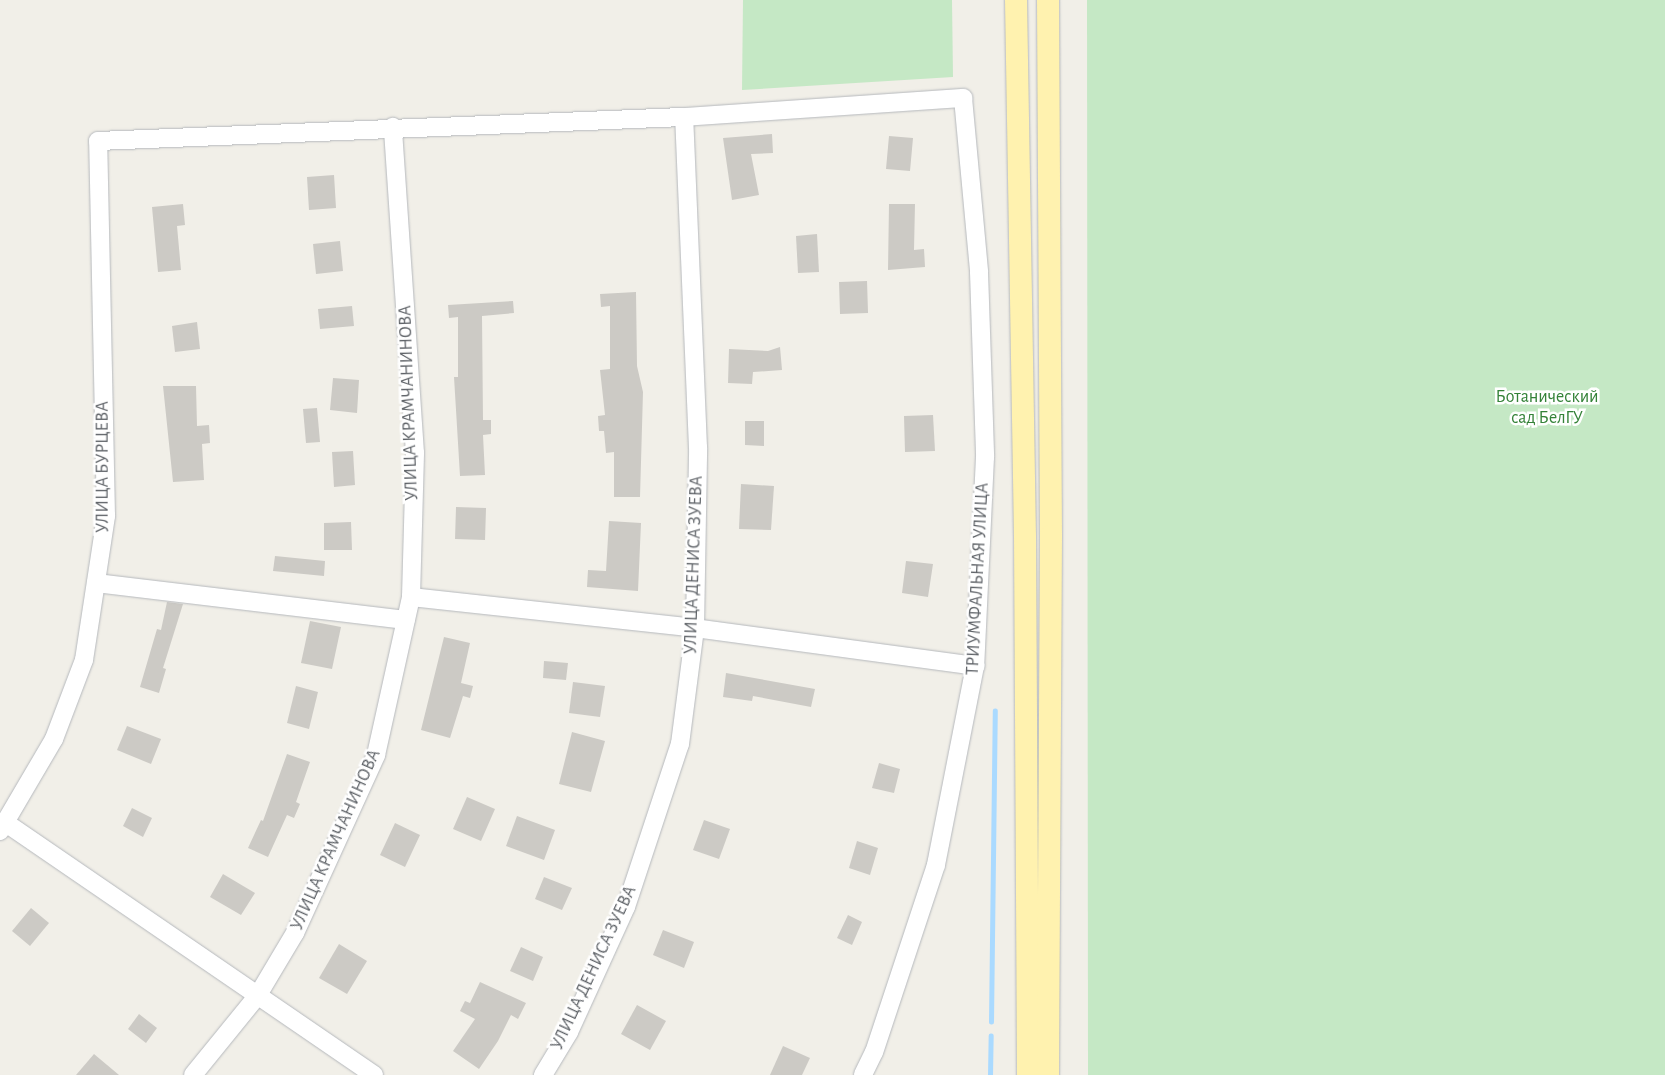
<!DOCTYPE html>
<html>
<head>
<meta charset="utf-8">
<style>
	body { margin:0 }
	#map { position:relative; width:1665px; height:1075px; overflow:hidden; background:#f1efe8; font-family:"Alegreya Sans",sans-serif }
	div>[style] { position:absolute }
	.green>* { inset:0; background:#c5e8c5 }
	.stream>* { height:4.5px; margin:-2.25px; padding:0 2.25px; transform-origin:2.25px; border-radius:2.25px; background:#aadaff }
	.building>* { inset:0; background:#cccac5 }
	.roads { filter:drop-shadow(0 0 1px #b5b8bc) drop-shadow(0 0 1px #b5b8bc) }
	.minor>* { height:18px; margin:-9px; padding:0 9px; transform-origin:9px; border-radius:9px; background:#fff }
	.major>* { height:22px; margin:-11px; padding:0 11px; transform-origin:11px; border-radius:11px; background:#fff2af }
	span { translate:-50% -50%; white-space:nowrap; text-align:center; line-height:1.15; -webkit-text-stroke:5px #fff; paint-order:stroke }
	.park-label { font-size:18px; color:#348238 }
	.street-label { font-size:18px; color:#5f6368 }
</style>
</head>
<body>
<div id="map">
	<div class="green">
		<i style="clip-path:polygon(743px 0,952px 0,953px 77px,742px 90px)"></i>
		<i style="clip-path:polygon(1087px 0,1665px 0,1665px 1075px,1088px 1075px)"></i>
	</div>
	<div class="stream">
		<i style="left:991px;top:1022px;width:311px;rotate:-89.3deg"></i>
		<i style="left:990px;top:1075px;width:39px;rotate:-89deg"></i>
	</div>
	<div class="building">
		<i style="clip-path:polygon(772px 134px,773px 153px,751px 154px,759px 195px,732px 200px,723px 138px)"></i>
		<i style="clip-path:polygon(889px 136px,913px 138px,910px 171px,886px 169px)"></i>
		<i style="clip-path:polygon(334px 175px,336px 208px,309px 210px,307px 177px)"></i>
		<i style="clip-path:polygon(183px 204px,185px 225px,177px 226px,181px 270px,158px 272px,152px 207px)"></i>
		<i style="clip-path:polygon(889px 204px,915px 204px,914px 250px,924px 249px,925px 267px,888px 270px)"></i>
		<i style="clip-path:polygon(817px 234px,819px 272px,798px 273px,796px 236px)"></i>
		<i style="clip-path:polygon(340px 241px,343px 271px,316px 274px,313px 244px)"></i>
		<i style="clip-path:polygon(867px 281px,868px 313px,840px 314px,839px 282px)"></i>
		<i style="clip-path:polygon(636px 292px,637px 366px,643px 392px,640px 497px,614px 497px,614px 452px,606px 453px,604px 431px,599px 431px,598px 416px,605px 415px,600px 370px,610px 369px,610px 306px,601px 307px,600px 294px)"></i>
		<i style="clip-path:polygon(513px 301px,514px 313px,482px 316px,483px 420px,491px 420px,491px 434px,483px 435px,485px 475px,460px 476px,454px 377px,458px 377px,458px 317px,449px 318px,448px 305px)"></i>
		<i style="clip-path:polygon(352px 306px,354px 326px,320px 329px,318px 309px)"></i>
		<i style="clip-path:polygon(197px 322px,200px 349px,175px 352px,172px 326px)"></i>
		<i style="clip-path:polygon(780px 347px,782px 370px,753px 372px,752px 384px,728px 383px,729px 349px,768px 351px)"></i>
		<i style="clip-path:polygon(333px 378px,359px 380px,357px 413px,330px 410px)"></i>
		<i style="clip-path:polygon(163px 386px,196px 386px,197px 426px,209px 425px,210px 443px,202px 444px,204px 480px,173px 482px)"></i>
		<i style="clip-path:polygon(317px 408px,320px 442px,306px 443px,303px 409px)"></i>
		<i style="clip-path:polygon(933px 415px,935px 451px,905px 452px,904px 416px)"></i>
		<i style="clip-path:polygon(745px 421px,764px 421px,764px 446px,745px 445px)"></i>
		<i style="clip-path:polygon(353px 451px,355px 485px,334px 487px,332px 452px)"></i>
		<i style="clip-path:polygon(741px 484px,774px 486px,771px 530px,739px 529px)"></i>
		<i style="clip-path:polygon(456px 507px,486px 508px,485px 540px,455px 539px)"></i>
		<i style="clip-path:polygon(609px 521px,641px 523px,638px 591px,587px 587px,588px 570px,606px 571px)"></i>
		<i style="clip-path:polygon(351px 522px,352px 550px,324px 550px,324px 523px)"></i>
		<i style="clip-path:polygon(275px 556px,325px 561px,324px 576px,273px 571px)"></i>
		<i style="clip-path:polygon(906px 561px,933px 564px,928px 597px,902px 593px)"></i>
		<i style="clip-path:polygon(167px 602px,183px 604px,163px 668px,166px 669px,159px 693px,140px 687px,157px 629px,161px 630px)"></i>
		<i style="clip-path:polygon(310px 621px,341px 627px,332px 669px,301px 663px)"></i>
		<i style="clip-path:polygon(444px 637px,470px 643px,461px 683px,473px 686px,470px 698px,463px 696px,450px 738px,421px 730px)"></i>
		<i style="clip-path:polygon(544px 661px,568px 663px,566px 680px,543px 678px)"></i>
		<i style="clip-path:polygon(726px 673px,815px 689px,811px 707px,753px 696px,752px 701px,723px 697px)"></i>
		<i style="clip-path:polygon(573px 682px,605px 686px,600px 717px,569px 713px)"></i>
		<i style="clip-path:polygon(296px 686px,318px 692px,309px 729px,287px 723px)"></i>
		<i style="clip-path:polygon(127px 726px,161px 739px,151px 764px,117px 750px)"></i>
		<i style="clip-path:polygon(572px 732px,605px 741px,591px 792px,559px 784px)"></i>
		<i style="clip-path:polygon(287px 754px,310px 762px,296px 802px,300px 804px,294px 818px,287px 815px,268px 857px,248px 848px,261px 820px,263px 821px)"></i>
		<i style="clip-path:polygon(879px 763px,900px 769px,894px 793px,872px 788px)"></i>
		<i style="clip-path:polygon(467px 797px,495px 809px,481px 841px,453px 829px)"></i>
		<i style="clip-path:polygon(132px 808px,152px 818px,143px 837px,123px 826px)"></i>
		<i style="clip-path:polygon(517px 816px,555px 830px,544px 860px,506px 846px)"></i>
		<i style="clip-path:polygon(704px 820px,730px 829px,719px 859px,693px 850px)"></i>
		<i style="clip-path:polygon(395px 823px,420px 835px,405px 867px,380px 855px)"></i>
		<i style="clip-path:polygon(857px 841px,878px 848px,870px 875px,849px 868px)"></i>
		<i style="clip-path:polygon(223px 874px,255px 893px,241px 915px,210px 897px)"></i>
		<i style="clip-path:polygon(544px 877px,572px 888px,562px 910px,535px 899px)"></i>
		<i style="clip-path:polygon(31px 908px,49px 923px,30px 946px,12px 931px)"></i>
		<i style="clip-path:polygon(848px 915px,862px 922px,852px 945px,837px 938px)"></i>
		<i style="clip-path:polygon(663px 930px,694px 942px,684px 968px,653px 955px)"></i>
		<i style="clip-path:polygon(339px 944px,367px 961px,347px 994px,319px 978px)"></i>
		<i style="clip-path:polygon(521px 947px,543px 957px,533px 981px,510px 971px)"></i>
		<i style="clip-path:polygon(480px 982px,526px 1003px,518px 1019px,511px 1015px,498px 1041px,479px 1069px,453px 1051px,475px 1019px,460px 1011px,465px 1001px,470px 1003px)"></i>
		<i style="clip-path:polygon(637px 1005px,666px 1021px,650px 1050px,621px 1034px)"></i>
		<i style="clip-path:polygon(139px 1014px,157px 1028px,146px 1043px,128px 1029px)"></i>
		<i style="clip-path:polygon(783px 1046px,810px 1058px,802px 1075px,770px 1075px)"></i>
		<i style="clip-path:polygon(94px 1054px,119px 1075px,76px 1075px)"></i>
	</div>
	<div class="roads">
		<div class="minor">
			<i style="left:96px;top:583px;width:312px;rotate:6.8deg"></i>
			<i style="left:411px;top:597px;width:286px;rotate:6.2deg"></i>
			<i style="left:695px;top:628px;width:283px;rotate:7.7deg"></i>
			<i style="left:6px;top:823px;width:446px;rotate:34.4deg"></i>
			<i style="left:0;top:831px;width:107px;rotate:-59.6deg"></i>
			<i style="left:54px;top:739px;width:85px;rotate:-69.2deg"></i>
			<i style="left:84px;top:660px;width:146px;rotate:-81.3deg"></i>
			<i style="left:106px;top:516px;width:375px;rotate:-91.2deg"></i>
			<i style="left:98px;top:141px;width:586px;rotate:-2.35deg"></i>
			<i style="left:684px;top:117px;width:280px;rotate:-3.9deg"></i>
			<i style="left:963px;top:98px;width:175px;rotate:84.7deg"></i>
			<i style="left:979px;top:272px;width:185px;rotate:88.1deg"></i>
			<i style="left:985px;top:457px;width:209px;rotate:92.7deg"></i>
			<i style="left:975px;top:666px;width:203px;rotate:101.1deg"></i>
			<i style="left:936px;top:865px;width:197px;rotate:108.3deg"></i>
			<i style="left:874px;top:1052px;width:25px;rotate:116deg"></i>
			<i style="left:193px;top:1075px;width:103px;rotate:-50.9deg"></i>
			<i style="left:258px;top:995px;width:72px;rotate:-59.2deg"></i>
			<i style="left:295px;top:933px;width:196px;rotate:-65.5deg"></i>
			<i style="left:376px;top:755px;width:162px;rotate:-77.5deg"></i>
			<i style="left:411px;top:597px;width:144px;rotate:-88.4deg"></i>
			<i style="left:415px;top:453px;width:327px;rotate:-93.9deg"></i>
			<i style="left:543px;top:1075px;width:50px;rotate:-58.8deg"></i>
			<i style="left:569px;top:1032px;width:137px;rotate:-65.5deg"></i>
			<i style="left:626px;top:907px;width:172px;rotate:-71.7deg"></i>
			<i style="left:680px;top:744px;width:117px;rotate:-82.6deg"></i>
			<i style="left:695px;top:628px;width:180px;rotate:-89deg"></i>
			<i style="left:698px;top:448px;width:331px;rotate:-92.4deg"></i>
		</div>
		<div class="major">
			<i style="left:1016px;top:0;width:536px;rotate:89.04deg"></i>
			<i style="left:1025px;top:536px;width:539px;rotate:89.68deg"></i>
			<i style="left:1048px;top:0;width:536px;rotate:89.68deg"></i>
			<i style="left:1051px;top:536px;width:539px;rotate:90.32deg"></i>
		</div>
	</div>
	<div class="park-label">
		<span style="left:1547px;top:408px">Ботанический<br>сад БелГУ</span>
	</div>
	<div class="street-label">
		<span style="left:409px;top:403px;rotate:-92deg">УЛИЦА КРАМЧАНИНОВА</span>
		<span style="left:103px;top:467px;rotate:-90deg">УЛИЦА БУРЦЕВА</span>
		<span style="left:694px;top:565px;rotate:-88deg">УЛИЦА ДЕНИСА ЗУЕВА</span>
		<span style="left:978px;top:579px;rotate:-87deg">ТРИУМФАЛЬНАЯ УЛИЦА</span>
		<span style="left:336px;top:840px;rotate:-66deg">УЛИЦА КРАМЧАНИНОВА</span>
		<span style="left:594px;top:968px;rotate:-65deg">УЛИЦА ДЕНИСА ЗУЕВА</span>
	</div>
</div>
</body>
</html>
